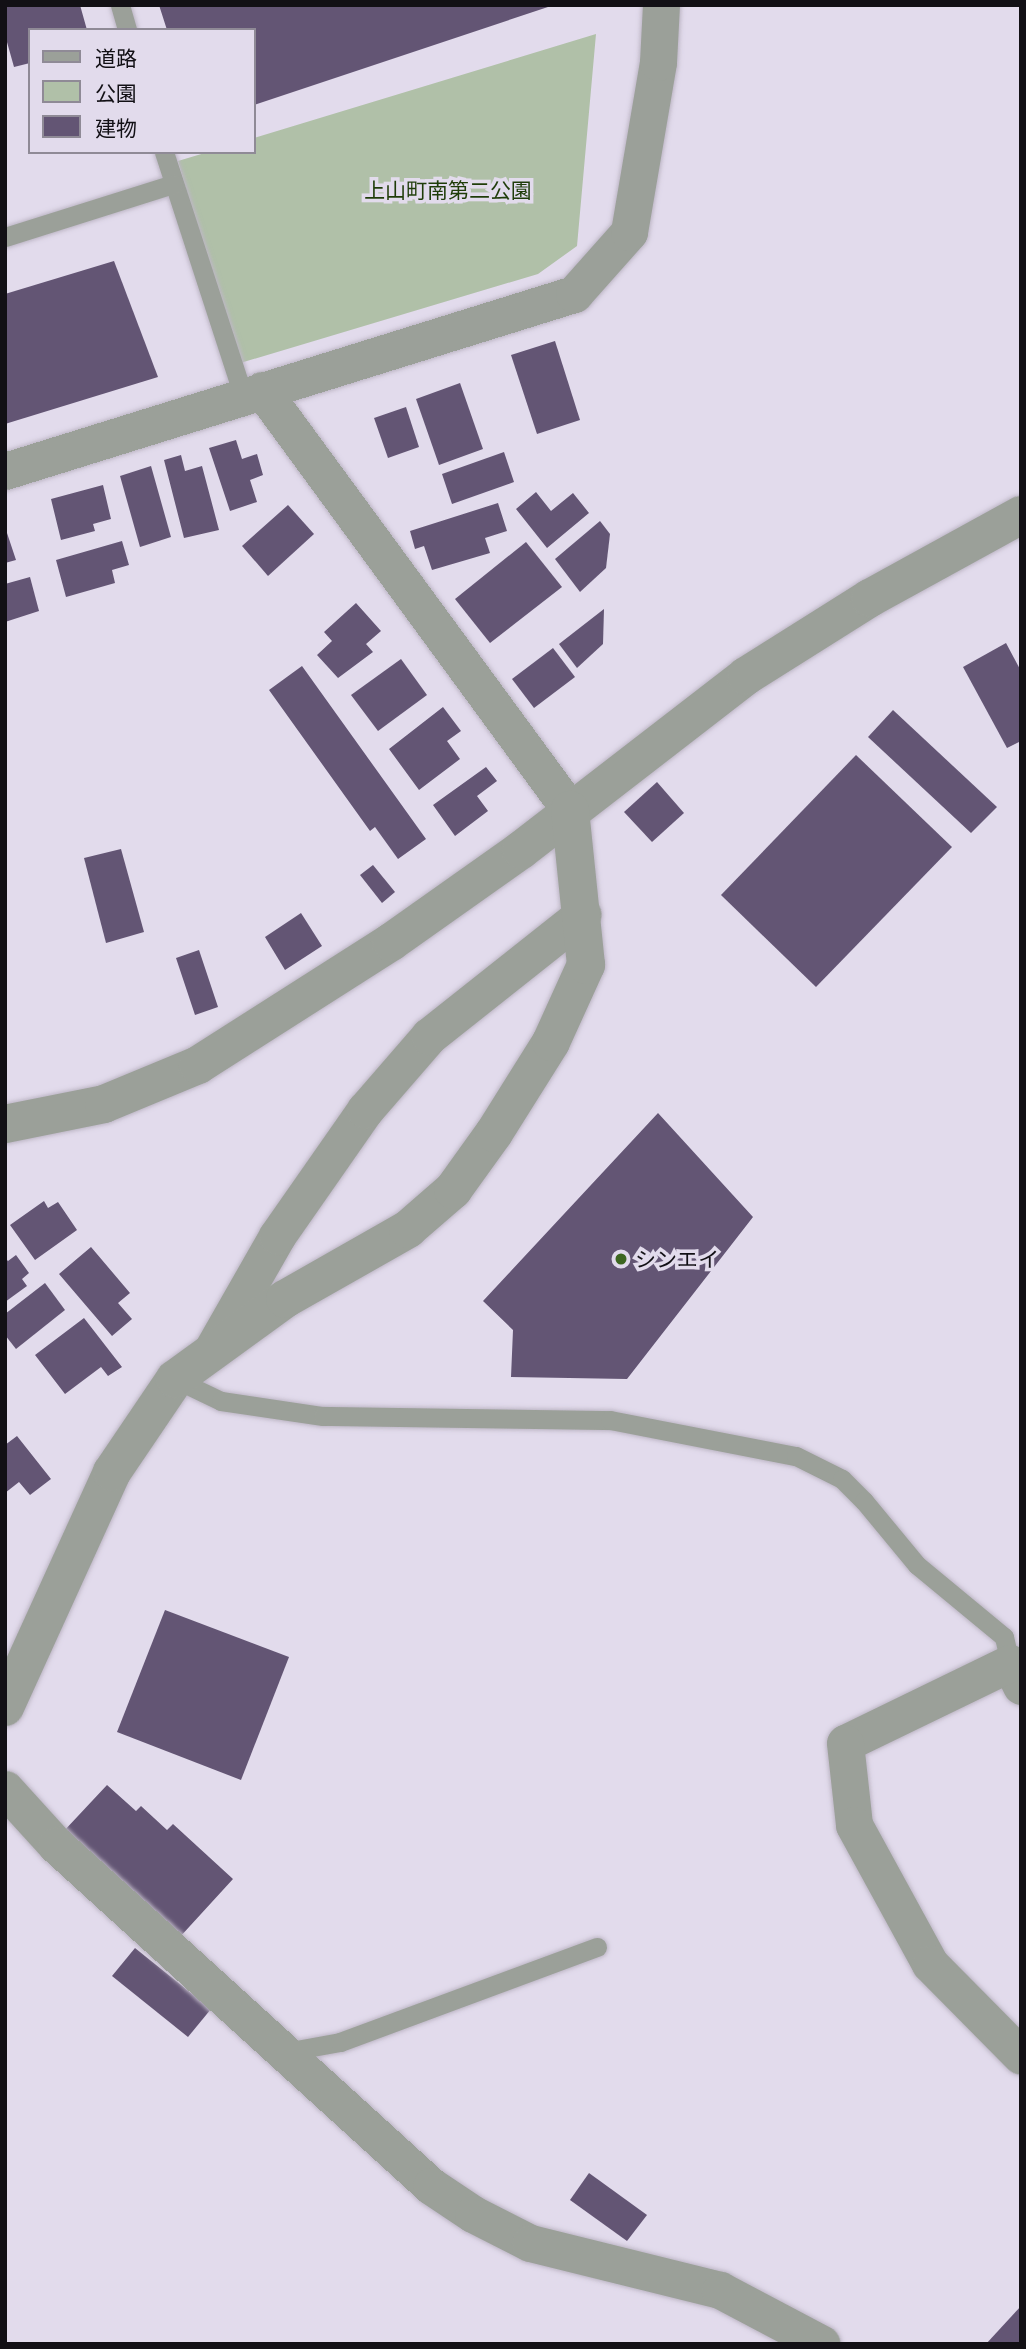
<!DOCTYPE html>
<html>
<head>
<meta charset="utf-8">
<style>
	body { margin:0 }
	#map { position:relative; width:1026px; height:2349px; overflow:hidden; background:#e2dbec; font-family:Lato,"Noto Sans JP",sans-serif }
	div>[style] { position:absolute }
	.green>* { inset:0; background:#b0c0a8 }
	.building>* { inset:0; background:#635574 }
	.roads { filter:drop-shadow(0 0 2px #bdb6c5) drop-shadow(0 0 2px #bdb6c5) }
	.service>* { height:19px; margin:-9.5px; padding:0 9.5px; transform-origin:9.5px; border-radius:9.5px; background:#9ba099 }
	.minor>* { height:37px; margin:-18.5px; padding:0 18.5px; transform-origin:18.5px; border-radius:18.5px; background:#9ba099 }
	.tertiary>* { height:38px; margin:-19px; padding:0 19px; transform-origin:19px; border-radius:19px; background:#9ba099 }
	.dots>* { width:19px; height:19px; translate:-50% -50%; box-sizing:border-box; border:4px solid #e2dbec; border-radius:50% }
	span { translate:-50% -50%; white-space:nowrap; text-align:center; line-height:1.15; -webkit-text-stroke:7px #e2dbec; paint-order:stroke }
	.park-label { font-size:21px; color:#1f3c09 }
	.poi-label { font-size:21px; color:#121015 }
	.left { translate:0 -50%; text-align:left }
	.frame { position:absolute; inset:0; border:7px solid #121015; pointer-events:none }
	.legend { position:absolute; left:28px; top:28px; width:228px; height:126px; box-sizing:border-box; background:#e2dbec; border:2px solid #8f8a96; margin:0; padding:9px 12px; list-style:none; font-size:21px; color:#121015 }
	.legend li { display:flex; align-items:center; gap:14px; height:35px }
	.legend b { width:35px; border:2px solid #8f8a96 }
</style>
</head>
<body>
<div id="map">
	<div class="green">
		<i style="clip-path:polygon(596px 34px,577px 246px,538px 274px,237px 364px,178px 161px,208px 152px,254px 152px,254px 138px)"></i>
	</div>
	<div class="building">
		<i style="clip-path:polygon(5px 5px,80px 5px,87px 30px,30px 30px,30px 63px,14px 67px,5px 35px)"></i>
		<i style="clip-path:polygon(159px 5px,551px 5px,551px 6px,254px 105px,254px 30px,167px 30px)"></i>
		<i style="clip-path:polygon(114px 261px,158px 377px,5px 424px,5px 294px)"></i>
		<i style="clip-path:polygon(555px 341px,580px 420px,537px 434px,511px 355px)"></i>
		<i style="clip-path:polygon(460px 383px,483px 449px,439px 465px,416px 399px)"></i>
		<i style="clip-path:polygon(406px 407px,419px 447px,388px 458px,374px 418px)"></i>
		<i style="clip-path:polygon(236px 440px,242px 459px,257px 454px,263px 475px,250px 480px,257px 502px,230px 511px,209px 448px)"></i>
		<i style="clip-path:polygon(504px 452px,514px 482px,452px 504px,442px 474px)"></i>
		<i style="clip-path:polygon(181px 455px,185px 471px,202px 466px,219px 530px,184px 538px,164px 460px)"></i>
		<i style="clip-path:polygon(151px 466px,171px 537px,140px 547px,120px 476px)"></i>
		<i style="clip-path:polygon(103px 485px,111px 519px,93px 524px,95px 531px,61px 540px,51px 499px)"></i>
		<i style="clip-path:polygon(536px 492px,551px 511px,573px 493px,589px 513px,547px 548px,516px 509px)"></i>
		<i style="clip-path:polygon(498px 503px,507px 531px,485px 538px,490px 553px,432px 570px,424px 546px,415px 549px,410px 531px)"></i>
		<i style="clip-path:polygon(288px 505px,314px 534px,268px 576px,242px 546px)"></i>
		<i style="clip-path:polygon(600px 521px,610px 534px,606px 568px,580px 592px,555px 559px)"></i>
		<i style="clip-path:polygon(5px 527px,16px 560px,5px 563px)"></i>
		<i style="clip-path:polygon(122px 541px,129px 565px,112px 570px,115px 583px,66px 597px,56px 560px)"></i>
		<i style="clip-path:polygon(526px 542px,562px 587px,490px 643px,455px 599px)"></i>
		<i style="clip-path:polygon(30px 577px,39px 611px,5px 622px,5px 584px)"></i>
		<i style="clip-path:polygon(356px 603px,381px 631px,366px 644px,373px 652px,338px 678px,317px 655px,332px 641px,324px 632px)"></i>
		<i style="clip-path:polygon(604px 609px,603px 644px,577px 668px,559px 644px)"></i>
		<i style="clip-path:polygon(1006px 643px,1021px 671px,1021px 741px,1007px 748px,963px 667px)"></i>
		<i style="clip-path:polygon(553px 648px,575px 677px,534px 708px,512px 679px)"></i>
		<i style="clip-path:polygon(401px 659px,427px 695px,378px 731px,351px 695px)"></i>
		<i style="clip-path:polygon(302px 666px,426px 839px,398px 859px,375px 827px,370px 831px,269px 690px)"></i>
		<i style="clip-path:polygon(443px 707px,461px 731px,447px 741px,460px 759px,419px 790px,389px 749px)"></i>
		<i style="clip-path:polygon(893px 710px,997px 807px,971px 833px,868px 737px)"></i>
		<i style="clip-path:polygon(856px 755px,952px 847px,816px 987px,721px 895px)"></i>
		<i style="clip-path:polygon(486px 767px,497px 781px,477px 796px,488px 811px,455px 836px,433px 805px)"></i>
		<i style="clip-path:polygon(657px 782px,684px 813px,652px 842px,624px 812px)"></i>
		<i style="clip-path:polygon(121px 849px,144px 932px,106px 943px,84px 858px)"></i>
		<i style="clip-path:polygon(373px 865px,395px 892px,382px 903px,360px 875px)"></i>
		<i style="clip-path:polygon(301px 913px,322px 946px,285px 970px,265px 937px)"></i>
		<i style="clip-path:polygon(199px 950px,218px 1007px,195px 1015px,176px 958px)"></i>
		<i style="clip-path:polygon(658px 1113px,753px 1217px,627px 1379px,511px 1377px,513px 1330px,483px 1301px)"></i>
		<i style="clip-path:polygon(44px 1201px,48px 1208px,58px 1202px,77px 1230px,35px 1260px,10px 1225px)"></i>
		<i style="clip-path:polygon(91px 1247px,130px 1293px,118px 1303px,132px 1319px,112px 1336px,59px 1274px)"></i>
		<i style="clip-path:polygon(16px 1255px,29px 1273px,22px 1279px,27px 1286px,5px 1302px,5px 1258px,8px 1261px)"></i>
		<i style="clip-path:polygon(45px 1283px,65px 1310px,16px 1349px,5px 1335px,5px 1314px)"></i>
		<i style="clip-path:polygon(84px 1318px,122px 1367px,108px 1376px,101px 1367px,65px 1394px,35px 1355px)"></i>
		<i style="clip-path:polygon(17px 1436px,51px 1479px,30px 1495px,19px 1482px,5px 1493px,5px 1445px)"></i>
		<i style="clip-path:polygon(165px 1610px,289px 1657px,241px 1780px,117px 1732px)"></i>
		<i style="clip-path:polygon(107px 1785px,136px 1811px,141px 1806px,167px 1830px,173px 1824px,233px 1879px,179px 1938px,63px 1832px)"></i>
		<i style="clip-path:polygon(135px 1948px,211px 2009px,188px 2037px,112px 1976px)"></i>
		<i style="clip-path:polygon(589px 2173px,647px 2215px,627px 2241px,570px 2200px)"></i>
		<i style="clip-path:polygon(1021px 2306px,1021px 2344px,986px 2344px)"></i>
	</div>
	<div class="roads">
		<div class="service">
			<i style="left:120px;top:5px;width:26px;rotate:74deg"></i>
			<i style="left:164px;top:152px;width:256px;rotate:72deg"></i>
			<i style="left:5px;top:237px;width:176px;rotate:-17.5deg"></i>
			<i style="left:175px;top:1379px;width:51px;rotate:25.6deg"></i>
			<i style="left:221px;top:1401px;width:103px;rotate:8.4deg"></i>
			<i style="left:323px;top:1416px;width:287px;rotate:0.8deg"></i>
			<i style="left:610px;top:1420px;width:189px;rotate:11deg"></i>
			<i style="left:796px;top:1456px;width:51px;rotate:26.6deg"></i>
			<i style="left:842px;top:1479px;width:31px;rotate:45deg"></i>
			<i style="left:864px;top:1501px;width:83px;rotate:50.4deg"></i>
			<i style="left:917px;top:1565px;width:113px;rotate:39.6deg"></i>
			<i style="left:1004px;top:1637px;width:27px;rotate:77deg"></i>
			<i style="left:285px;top:2052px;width:56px;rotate:-10.3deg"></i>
			<i style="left:340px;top:2042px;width:274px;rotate:-20.3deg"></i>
		</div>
		<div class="minor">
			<i style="left:262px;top:390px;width:521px;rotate:53.75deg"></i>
			<i style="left:5px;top:471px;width:596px;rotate:-17.28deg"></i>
			<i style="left:574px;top:294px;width:83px;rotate:-48.4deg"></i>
			<i style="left:629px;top:232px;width:172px;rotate:-80.3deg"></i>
			<i style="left:658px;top:62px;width:57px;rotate:-87deg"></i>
			<i style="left:212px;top:1350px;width:131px;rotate:-60.3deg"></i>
			<i style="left:277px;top:1236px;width:154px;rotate:-55.1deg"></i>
			<i style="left:365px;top:1110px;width:98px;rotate:-49.1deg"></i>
			<i style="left:429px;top:1036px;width:196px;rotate:-38.4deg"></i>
			<i style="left:1021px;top:1686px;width:25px;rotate:-116deg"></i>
			<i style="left:1010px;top:1663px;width:183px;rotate:154.1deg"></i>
			<i style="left:845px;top:1743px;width:82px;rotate:83.7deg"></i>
			<i style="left:854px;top:1825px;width:158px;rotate:61.3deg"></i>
			<i style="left:930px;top:1964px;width:129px;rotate:45.3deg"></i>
			<i style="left:5px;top:1789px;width:76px;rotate:47.7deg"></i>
			<i style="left:56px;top:1845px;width:507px;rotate:42.28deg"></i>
			<i style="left:431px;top:2186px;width:50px;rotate:33.7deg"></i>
			<i style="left:473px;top:2214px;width:64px;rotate:27deg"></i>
			<i style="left:530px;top:2243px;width:196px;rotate:13.9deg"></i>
			<i style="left:720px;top:2290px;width:115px;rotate:27.9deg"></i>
		</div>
		<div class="tertiary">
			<i style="left:5px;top:1124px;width:101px;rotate:-11.4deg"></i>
			<i style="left:104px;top:1104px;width:102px;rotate:-22.5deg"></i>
			<i style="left:198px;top:1065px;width:229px;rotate:-32.5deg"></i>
			<i style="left:391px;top:942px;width:159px;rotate:-35.3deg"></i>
			<i style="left:521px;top:850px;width:284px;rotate:-37.7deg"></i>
			<i style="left:746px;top:676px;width:146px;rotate:-32.2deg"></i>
			<i style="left:870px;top:598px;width:172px;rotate:-28.8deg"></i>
			<i style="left:5px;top:1707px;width:258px;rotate:-65.5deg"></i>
			<i style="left:112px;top:1472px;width:112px;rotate:-55.9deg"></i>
			<i style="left:175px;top:1379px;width:136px;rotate:-36deg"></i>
			<i style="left:285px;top:1299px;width:142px;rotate:-29.6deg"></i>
			<i style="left:408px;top:1229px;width:60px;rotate:-40.9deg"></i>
			<i style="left:453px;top:1190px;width:70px;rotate:-54.3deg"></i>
			<i style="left:494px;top:1133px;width:107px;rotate:-57.9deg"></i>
			<i style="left:551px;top:1042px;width:85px;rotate:-65.6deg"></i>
			<i style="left:586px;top:965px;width:156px;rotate:-95.9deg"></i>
		</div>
	</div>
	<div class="dots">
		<i style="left:621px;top:1259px;background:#3d6621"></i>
	</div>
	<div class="park-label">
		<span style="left:448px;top:190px">上山町南第二公園</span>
	</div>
	<div class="poi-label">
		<span class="left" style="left:635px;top:1259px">シンエイ</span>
	</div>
	<div class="frame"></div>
	<ul class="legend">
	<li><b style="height:9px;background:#9ba099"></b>道路</li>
	<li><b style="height:19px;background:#b0c0a8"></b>公園</li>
	<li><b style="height:19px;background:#635574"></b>建物</li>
	</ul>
</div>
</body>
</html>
